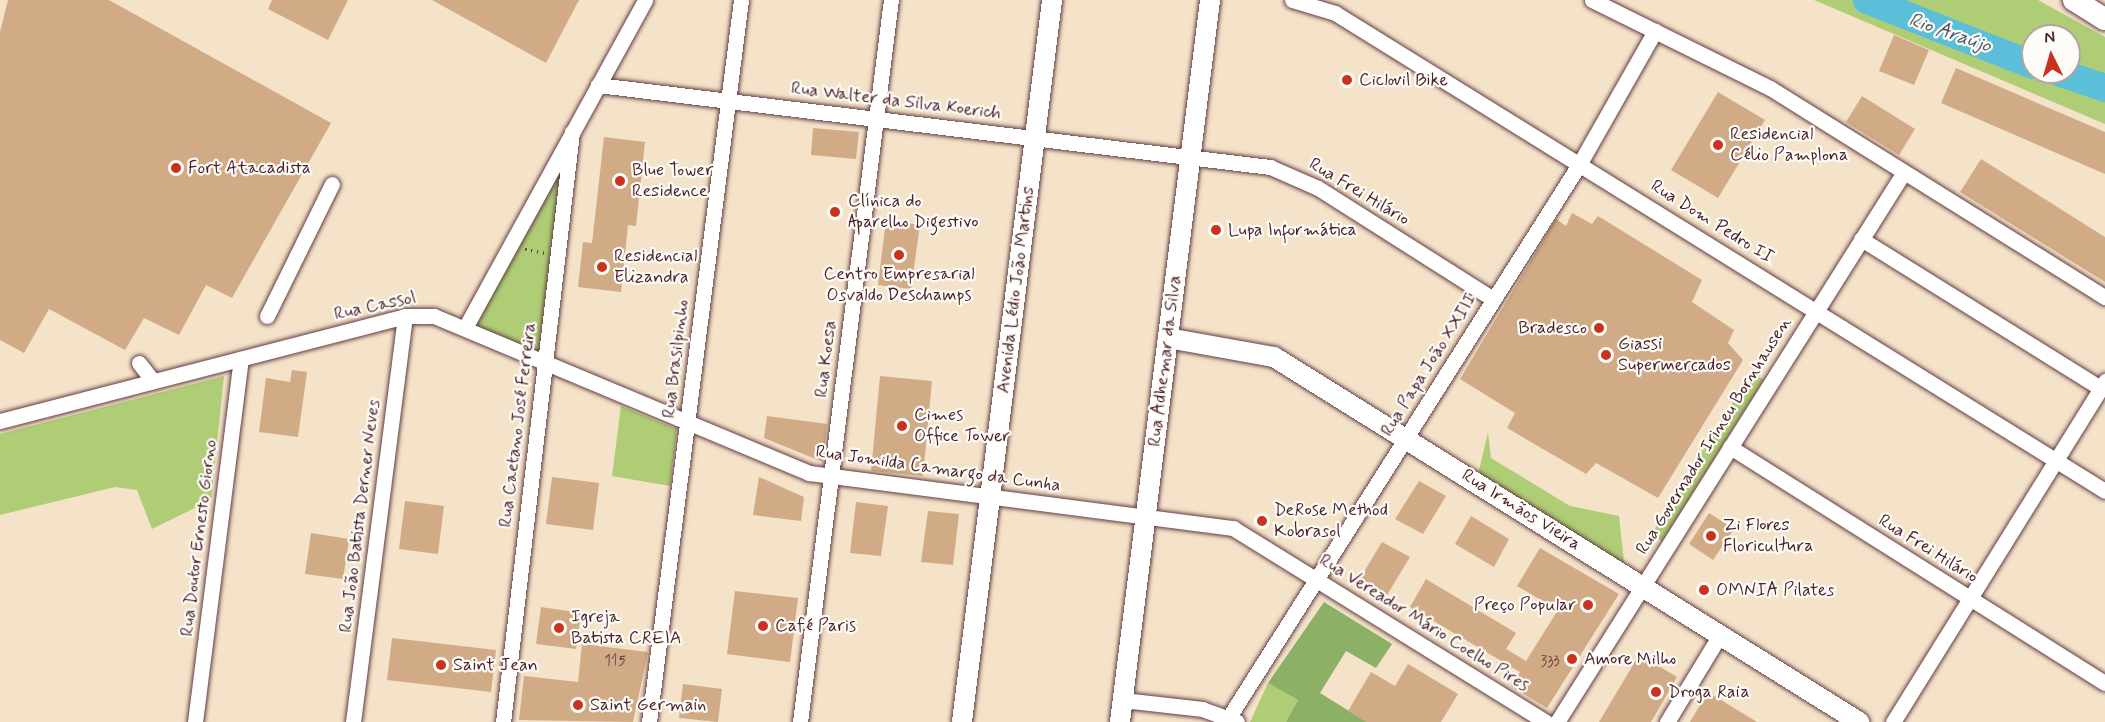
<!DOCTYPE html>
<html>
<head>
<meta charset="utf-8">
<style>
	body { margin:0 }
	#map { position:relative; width:2105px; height:722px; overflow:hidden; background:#f4e3c9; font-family:Mynerve,sans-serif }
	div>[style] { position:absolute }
	.green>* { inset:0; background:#afcd75 }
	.forest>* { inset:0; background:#8bb066 }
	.river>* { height:28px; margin:-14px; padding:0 14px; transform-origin:14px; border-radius:14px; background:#5bbfd9 }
	.building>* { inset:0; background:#d1ab86 }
	.path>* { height:3px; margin-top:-1.5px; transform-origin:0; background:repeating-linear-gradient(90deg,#643c43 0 1.5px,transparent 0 6px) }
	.roads { filter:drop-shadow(0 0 2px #643c43) drop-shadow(0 0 2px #643c43) }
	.minor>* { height:15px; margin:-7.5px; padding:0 7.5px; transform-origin:7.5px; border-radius:7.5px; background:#fff }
	.major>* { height:20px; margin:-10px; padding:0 10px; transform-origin:10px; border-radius:10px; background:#fff }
	.highway>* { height:22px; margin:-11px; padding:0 11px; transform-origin:11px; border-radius:11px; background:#fff }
	.dots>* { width:16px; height:16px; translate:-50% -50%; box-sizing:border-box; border:3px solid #fdfcf7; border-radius:50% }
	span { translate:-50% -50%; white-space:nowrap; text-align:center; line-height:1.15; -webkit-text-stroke:4.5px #fdfcf7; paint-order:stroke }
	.number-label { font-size:15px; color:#6c4242 }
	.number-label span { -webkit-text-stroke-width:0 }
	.poi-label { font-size:18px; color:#4a1f2b }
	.left { translate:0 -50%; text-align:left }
	.right { translate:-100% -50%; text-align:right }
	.street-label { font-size:18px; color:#4a1f2b }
	.water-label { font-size:20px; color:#505768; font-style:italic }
	.north { position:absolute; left:2021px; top:24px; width:60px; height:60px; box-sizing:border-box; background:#fdfcf7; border:2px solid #b5a4a5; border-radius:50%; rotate:355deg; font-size:16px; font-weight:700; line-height:24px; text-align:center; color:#4a1f2b }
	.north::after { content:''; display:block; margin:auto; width:21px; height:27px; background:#c8321e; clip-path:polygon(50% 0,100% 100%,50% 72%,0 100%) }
</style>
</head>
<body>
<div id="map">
	<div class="green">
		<i style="clip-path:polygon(evenodd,1814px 0,2038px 0,2105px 37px,2105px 124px,1814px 0,2033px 36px,2069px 36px,2069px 72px,2033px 72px,2033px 36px)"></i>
		<i style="clip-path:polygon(564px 155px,541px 353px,473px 325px)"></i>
		<i style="clip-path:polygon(1750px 374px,1764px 379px,1662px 541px,1651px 535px)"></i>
		<i style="clip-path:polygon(224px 376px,211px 500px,152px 529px,137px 490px,115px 487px,0 515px,0 434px)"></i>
		<i style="clip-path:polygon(621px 406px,677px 429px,670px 486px,612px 476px)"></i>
		<i style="clip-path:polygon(1488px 432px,1491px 458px,1570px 506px,1619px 516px,1625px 571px,1477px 479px)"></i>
		<i style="clip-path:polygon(1268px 683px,1298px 700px,1286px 722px,1250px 722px)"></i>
	</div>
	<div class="forest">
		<i style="clip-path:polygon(1324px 602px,1392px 644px,1376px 668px,1346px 651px,1320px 693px,1367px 722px,1286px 722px,1298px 700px,1268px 683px)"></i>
	</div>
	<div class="river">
		<i style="left:1867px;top:0;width:178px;rotate:21.4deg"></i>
		<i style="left:2058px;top:72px;width:50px;rotate:18.8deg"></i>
	</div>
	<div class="building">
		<i style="clip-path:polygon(8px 0,109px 0,331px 123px,232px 298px,206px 285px,179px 335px,144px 318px,125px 350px,49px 309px,24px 353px,0 340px,0 32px)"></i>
		<i style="clip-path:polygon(272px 0,348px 0,328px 40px,268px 9px)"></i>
		<i style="clip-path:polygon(432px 0,579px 0,546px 63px)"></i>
		<i style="clip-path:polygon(1894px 35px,1929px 50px,1914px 85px,1879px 71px)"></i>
		<i style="clip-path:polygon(1956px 68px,2105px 132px,2105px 174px,1941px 103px)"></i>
		<i style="clip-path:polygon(1718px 92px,1765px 120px,1718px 198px,1671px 170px)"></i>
		<i style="clip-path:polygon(1862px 96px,1915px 129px,1899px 155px,1846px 122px)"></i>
		<i style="clip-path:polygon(813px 128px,859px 132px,856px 159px,811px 155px)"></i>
		<i style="clip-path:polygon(604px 137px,645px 142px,636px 226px,628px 225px,621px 292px,578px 287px,583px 242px,592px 243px)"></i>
		<i style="clip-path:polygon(1981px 159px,2105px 237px,2105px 282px,1960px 192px)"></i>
		<i style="clip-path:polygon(1572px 213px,1592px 224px,1598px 216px,1702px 280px,1692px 302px,1734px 330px,1728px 343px,1743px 360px,1658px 498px,1596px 463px,1586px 474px,1507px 428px,1515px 413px,1460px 379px,1556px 219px,1566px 226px)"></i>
		<i style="clip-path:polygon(886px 220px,920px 225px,911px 289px,878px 285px)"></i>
		<i style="clip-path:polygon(292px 370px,307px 372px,298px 437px,259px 432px,266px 378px,290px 382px)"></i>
		<i style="clip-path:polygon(880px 376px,932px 381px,923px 476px,871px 471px)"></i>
		<i style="clip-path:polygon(767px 416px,827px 424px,823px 462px,764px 438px)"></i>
		<i style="clip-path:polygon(552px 477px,599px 483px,593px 530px,546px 524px)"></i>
		<i style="clip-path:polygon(759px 477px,804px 497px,801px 521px,753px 515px)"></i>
		<i style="clip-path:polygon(1419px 481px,1446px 496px,1423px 534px,1395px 519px)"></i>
		<i style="clip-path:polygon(405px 501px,444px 506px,438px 554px,399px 549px)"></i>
		<i style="clip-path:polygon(856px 502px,888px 506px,881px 556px,850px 553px)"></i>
		<i style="clip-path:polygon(928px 511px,959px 514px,953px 565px,921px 562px)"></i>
		<i style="clip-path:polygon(1709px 513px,1734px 529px,1713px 560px,1689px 544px)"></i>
		<i style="clip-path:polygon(1471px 516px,1509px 539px,1494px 567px,1455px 544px)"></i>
		<i style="clip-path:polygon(311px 533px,349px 539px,343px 579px,305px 574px)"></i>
		<i style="clip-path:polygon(1382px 542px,1410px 557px,1387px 595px,1359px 580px)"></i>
		<i style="clip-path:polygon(1540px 548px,1619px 594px,1547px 708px,1511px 686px,1520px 672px,1410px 607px,1426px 579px,1516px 633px,1506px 649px,1526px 661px,1558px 610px,1517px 586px)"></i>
		<i style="clip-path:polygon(735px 591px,798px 598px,790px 662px,727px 654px)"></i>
		<i style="clip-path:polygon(541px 607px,581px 613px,576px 649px,536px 644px)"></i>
		<i style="clip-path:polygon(392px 638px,496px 650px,491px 692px,387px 680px)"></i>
		<i style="clip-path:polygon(582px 644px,648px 652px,633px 722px,519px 720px,524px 676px,578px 682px)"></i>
		<i style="clip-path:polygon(1647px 659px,1677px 677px,1651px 722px,1599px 722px,1636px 660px)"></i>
		<i style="clip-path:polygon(1408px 664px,1458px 694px,1441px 722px,1367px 722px,1348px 711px,1371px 672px,1395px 686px)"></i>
		<i style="clip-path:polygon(683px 684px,722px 689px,718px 722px,679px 718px)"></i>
		<i style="clip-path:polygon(1708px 692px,1757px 722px,1690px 722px)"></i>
	</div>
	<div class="path">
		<i style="left:525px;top:249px;width:20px;rotate:11deg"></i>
	</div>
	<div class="roads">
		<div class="minor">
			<i style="left:1292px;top:0;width:45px;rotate:16.8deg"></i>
			<i style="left:1335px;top:13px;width:906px;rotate:31.83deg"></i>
			<i style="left:1592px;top:0;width:199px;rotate:26.3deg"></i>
			<i style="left:1770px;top:88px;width:395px;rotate:32deg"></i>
			<i style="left:598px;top:85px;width:677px;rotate:6.96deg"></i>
			<i style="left:1270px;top:167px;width:52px;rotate:23.6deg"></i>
			<i style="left:1318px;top:188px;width:207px;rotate:32.4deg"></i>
			<i style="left:1861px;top:239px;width:282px;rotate:31.9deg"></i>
			<i style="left:267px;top:316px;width:147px;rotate:-63.8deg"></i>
			<i style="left:466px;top:326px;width:372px;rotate:-61.2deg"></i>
			<i style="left:139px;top:363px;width:23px;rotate:52deg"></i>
			<i style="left:0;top:421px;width:418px;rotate:-14.5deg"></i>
			<i style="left:405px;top:316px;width:29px"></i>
			<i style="left:434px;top:316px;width:407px;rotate:22.7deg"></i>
			<i style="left:809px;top:473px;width:428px;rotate:7.4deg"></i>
			<i style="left:1233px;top:528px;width:368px;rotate:31.8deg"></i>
			<i style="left:1730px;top:447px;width:443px;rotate:32.2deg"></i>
			<i style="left:1123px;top:700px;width:80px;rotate:6.5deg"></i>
			<i style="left:1202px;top:709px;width:37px;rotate:20deg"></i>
			<i style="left:1229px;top:717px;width:656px;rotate:-57.64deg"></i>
			<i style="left:1580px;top:163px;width:152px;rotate:-60.4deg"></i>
			<i style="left:195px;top:722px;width:366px;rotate:-82.8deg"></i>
			<i style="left:353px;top:722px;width:409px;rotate:-82.7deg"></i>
			<i style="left:503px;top:722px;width:594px;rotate:-83.33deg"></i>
			<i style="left:649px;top:722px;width:728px;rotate:-82.74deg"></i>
			<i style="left:800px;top:722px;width:728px;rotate:-82.82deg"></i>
			<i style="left:1557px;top:722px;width:650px;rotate:-57.75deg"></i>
			<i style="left:1667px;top:722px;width:102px;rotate:-58.7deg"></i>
			<i style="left:1893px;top:722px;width:402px;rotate:-58.1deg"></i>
		</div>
		<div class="major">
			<i style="left:1168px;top:338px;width:108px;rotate:10.2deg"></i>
			<i style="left:1274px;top:357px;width:690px;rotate:31.96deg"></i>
			<i style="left:962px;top:722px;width:728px;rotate:-82.89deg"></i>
			<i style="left:1120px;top:722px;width:728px;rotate:-82.89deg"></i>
		</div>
		<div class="highway">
			<i style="left:2074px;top:0;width:36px;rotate:32deg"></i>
		</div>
	</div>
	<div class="dots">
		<i style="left:1347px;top:80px;background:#c8321e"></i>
		<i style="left:1718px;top:145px;background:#c8321e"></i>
		<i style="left:176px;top:168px;background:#c8321e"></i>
		<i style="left:620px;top:181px;background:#c8321e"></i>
		<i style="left:835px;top:212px;background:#c8321e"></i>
		<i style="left:1216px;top:230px;background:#c8321e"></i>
		<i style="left:899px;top:255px;background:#c8321e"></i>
		<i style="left:602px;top:267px;background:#c8321e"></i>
		<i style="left:1599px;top:328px;background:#c8321e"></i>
		<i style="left:1606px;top:355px;background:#c8321e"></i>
		<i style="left:902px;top:426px;background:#c8321e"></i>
		<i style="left:1262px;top:521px;background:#c8321e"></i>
		<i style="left:1711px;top:536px;background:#c8321e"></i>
		<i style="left:1704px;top:590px;background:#c8321e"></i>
		<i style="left:1588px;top:605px;background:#c8321e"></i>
		<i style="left:763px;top:626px;background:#c8321e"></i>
		<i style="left:559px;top:628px;background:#c8321e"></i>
		<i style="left:1572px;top:659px;background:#c8321e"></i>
		<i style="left:441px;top:665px;background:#c8321e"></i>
		<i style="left:1656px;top:692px;background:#c8321e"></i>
		<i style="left:578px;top:705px;background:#c8321e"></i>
	</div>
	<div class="number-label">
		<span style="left:615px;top:662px">115</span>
		<span style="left:1550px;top:663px">333</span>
	</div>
	<div class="poi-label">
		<span class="left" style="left:1359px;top:80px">Ciclovil Bike</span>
		<span class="left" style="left:1730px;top:145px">Residencial<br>Célio Pamplona</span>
		<span class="left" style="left:188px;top:168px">Fort Atacadista</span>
		<span class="left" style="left:632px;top:181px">Blue Tower<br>Residence</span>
		<span class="left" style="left:848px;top:212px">Clínica do<br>Aparelho Digestivo</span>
		<span class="left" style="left:1228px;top:230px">Lupa Informática</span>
		<span class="left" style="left:614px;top:267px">Residencial<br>Elizandra</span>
		<span style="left:899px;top:285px">Centro Empresarial<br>Osvaldo Deschamps</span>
		<span class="right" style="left:1587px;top:328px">Bradesco</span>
		<span class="left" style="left:1618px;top:355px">Giassi<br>Supermercados</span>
		<span class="left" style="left:914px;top:426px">Cimes<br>Office Tower</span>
		<span class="left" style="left:1274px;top:521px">DeRose Method<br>Kobrasol</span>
		<span class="left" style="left:1723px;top:536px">Zi Flores<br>Floricultura</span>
		<span class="left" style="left:1716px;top:590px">OMNIA Pilates</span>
		<span class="right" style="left:1576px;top:605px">Preço Popular</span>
		<span class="left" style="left:571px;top:628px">Igreja<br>Batista CREIA</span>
		<span class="left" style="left:775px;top:626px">Café Paris</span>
		<span class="left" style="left:1584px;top:659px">Amore Milho</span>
		<span class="left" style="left:453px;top:665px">Saint Jean</span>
		<span class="left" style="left:1668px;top:692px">Droga Raia</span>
		<span class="left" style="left:590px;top:705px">Saint Germain</span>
	</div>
	<div class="street-label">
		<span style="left:896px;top:101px;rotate:7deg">Rua Walter da Silva Koerich</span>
		<span style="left:1359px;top:192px;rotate:31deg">Rua Frei Hilário</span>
		<span style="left:1712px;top:222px;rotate:32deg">Rua Dom Pedro II</span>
		<span style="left:1016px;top:290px;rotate:-83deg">Avenida Lédio João Martins</span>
		<span style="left:375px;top:306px;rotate:-12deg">Rua Cassol</span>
		<span style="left:676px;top:359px;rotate:-83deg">Rua Brasilpinho</span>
		<span style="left:826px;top:359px;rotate:-83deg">Rua Koesa</span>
		<span style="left:1165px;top:361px;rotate:-83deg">Rua Adhemar da Silva</span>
		<span style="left:1429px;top:365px;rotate:-58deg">Rua Papa João XXIII</span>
		<span style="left:518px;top:425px;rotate:-83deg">Rua Caetano José Ferreira</span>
		<span style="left:1714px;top:436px;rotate:-58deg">Rua Governador Irineu Bornhausen</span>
		<span style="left:938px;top:469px;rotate:8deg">Rua Jomilda Camargo da Cunha</span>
		<span style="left:1521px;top:510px;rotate:32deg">Rua Irmãos Vieira</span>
		<span style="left:360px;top:516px;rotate:-83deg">Rua João Batista Derner Neves</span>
		<span style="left:199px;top:538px;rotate:-83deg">Rua Doutor Ernesto Giorno</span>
		<span style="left:1928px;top:549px;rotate:32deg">Rua Frei Hilário</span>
		<span style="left:1424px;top:623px;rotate:32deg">Rua Vereador Mário Coelho Pires</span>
	</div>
	<div class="water-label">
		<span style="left:1950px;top:33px;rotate:19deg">Rio Araújo</span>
	</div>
	<div class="north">N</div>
</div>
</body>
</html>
